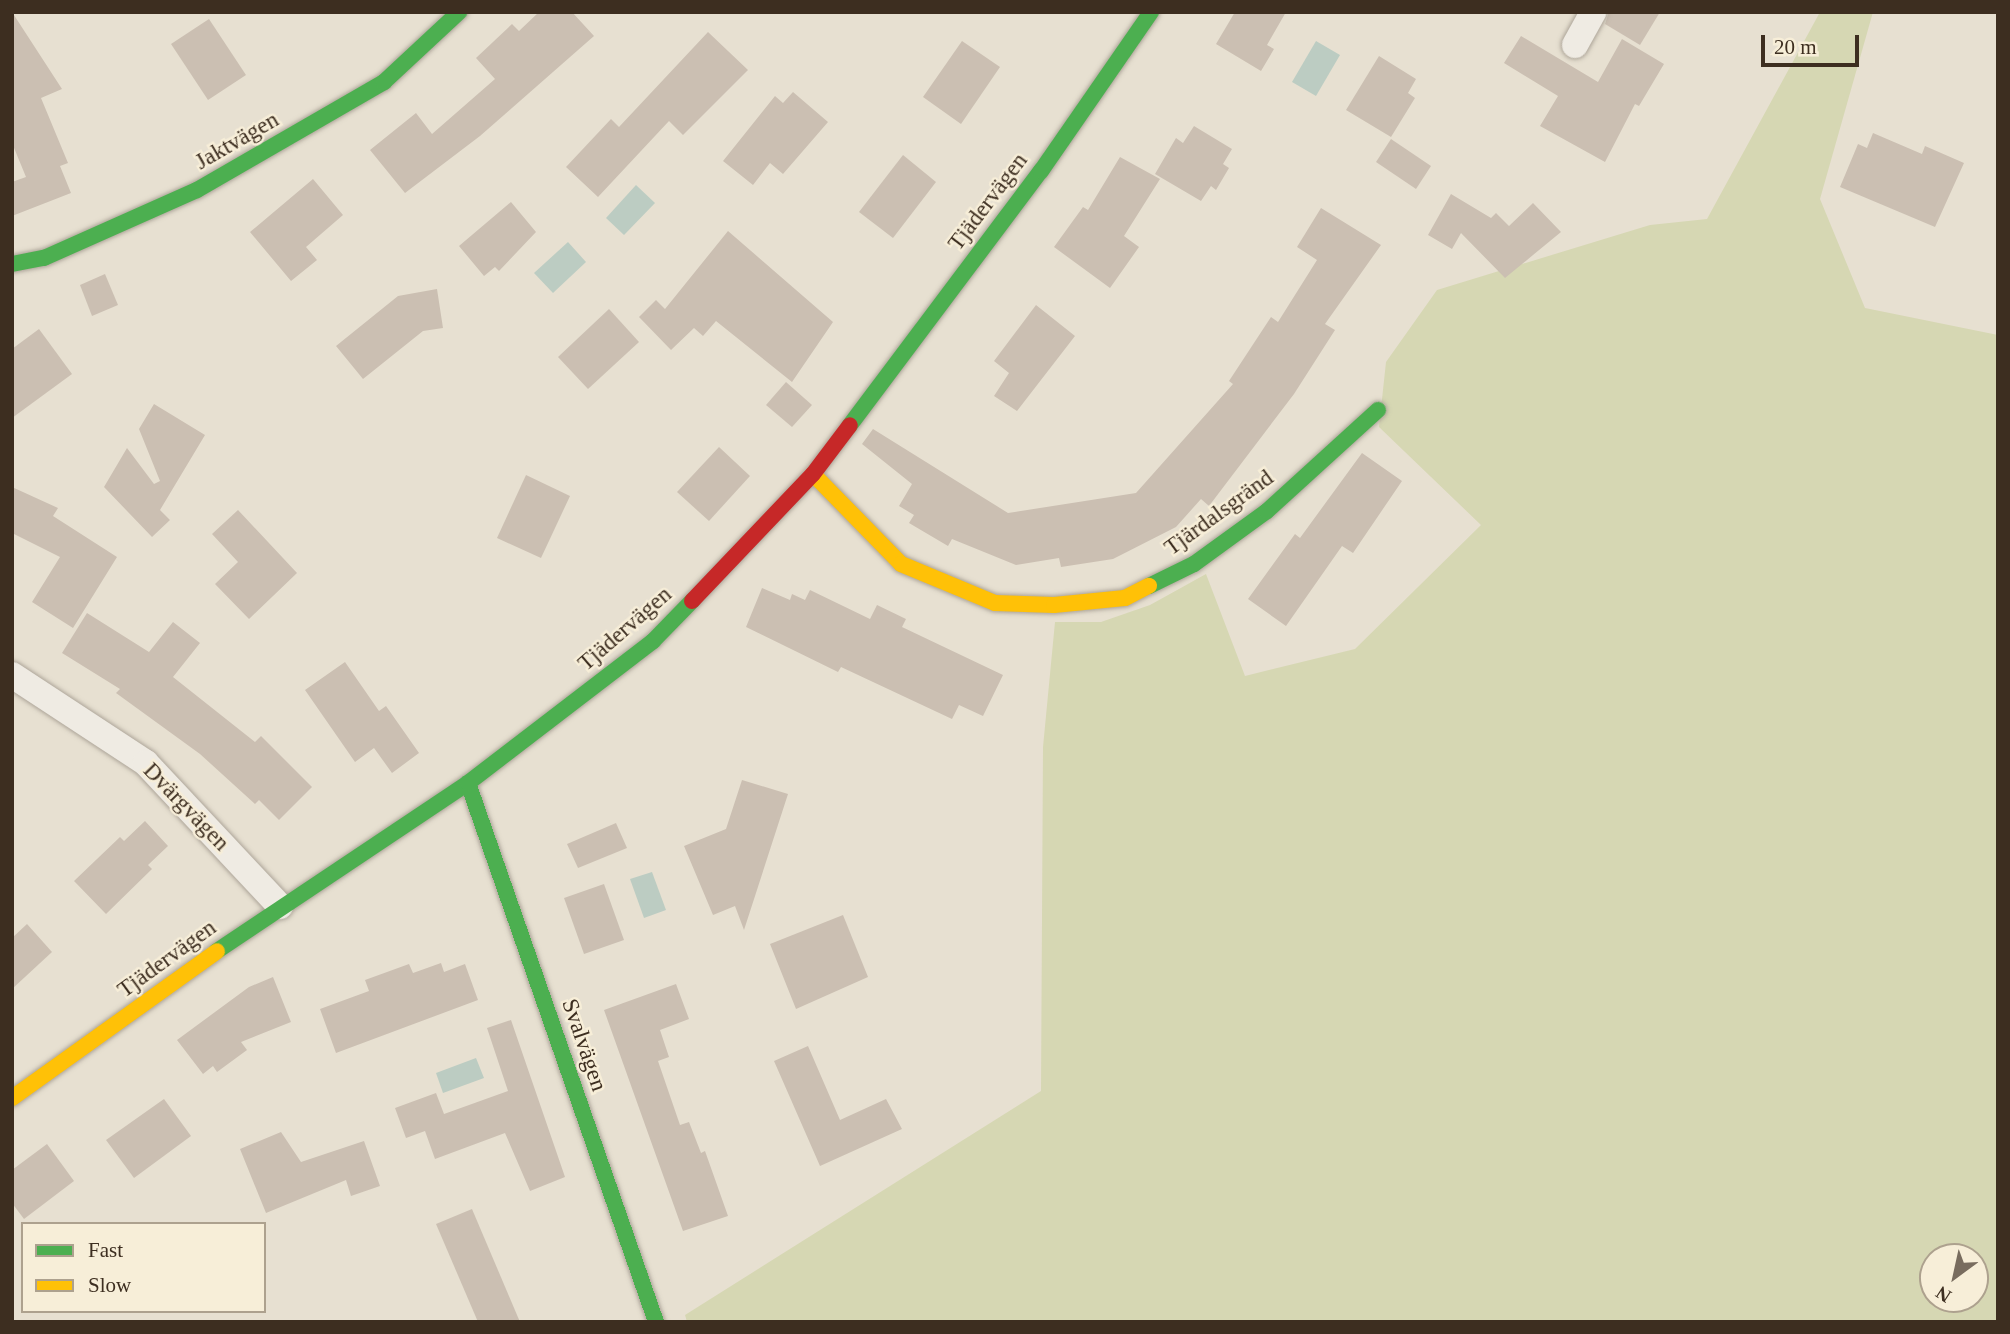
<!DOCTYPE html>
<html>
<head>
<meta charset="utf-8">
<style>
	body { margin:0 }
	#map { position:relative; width:2010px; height:1334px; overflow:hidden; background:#e7e0d1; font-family:"Times New Roman",serif }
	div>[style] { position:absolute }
	.green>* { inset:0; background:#d6d7b3 }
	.water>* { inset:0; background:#bcccc2 }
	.building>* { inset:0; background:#cbbfb2 }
	.roads { filter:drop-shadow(0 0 2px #ada599) drop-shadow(0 0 2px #ada599) }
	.street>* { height:26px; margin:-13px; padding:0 13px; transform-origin:13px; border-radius:13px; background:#efebe3 }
	.fast>* { height:16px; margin:-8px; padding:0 8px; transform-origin:8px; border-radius:8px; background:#4caf50 }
	.slow>* { height:16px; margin:-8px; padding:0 8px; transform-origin:8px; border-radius:8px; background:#ffc107 }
	.jam>* { height:16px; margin:-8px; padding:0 8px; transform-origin:8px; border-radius:8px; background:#c62828 }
	span { translate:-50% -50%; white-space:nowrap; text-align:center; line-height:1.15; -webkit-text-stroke:5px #f7eed8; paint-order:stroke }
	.street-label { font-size:23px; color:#3d2e20 }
	.frame { position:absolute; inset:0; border:14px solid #3d2e20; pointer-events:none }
	.legend { position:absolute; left:21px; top:1222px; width:245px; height:91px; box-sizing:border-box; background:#f7eed8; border:2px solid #ada18e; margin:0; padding:9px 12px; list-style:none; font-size:21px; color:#3d2e20 }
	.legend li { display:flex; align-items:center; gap:14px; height:35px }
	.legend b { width:35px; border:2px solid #ada18e }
	.north { position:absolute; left:1919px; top:1243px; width:70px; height:70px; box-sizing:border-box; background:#f7eed8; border:2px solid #ada18e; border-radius:50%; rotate:213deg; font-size:19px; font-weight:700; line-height:28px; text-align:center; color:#3d2e20 }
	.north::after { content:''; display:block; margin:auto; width:24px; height:32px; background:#786c5e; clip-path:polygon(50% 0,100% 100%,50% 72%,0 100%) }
	.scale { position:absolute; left:1761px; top:35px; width:98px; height:32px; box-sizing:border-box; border:4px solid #3d2e20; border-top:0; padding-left:9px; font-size:21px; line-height:24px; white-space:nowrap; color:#3d2e20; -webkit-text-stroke:5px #f7eed8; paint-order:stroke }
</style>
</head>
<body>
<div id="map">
	<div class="green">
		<i style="clip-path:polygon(evenodd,1820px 12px,1873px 12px,1820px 199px,1865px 308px,1998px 335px,1998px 1322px,687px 1322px,685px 1315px,1041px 1091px,1043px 747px,1055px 622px,1101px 622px,1150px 605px,1206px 574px,1245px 676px,1355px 649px,1481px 525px,1379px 427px,1386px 362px,1437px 290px,1650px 225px,1707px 219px,1820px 12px,1933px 1257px,1975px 1257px,1975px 1299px,1933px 1299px,1933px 1257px)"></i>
	</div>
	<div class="water">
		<i style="clip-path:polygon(1316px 41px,1340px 55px,1316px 96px,1292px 82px)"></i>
		<i style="clip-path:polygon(636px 185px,655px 203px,624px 235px,606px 218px)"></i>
		<i style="clip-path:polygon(568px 242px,586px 262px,553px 293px,534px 273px)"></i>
		<i style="clip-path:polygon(652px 872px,666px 910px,644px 918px,630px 879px)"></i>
		<i style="clip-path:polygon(476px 1058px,484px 1078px,443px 1093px,436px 1073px)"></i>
	</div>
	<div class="building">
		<i style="clip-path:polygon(12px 12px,62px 89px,41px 98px,68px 163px,60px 166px,71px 193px,12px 216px,12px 182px,26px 177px,12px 143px)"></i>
		<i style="clip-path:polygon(539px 12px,572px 12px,594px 36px,480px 136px,405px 193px,370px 150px,416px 113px,432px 134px,495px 79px,476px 58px,512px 24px,519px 31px)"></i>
		<i style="clip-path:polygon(1235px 12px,1286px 12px,1267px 45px,1274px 49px,1261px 71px,1216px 44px)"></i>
		<i style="clip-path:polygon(1609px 12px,1660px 12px,1640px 45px,1605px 24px)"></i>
		<i style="clip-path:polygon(209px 19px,246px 75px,208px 100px,171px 44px)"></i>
		<i style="clip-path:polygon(708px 32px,748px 70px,683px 135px,669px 121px,598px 197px,566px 167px,611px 119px,619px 127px)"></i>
		<i style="clip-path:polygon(1521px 36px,1598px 82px,1622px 39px,1664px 64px,1639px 106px,1635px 104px,1605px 162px,1540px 126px,1558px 96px,1504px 63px)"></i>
		<i style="clip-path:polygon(962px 41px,1000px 67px,961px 124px,923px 97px)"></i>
		<i style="clip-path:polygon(1379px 56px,1416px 79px,1408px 93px,1415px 98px,1391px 137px,1346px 110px)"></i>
		<i style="clip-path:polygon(793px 92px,828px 122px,783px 174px,770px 163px,753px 185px,723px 161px,775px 96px,783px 103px)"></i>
		<i style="clip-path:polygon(1194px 126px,1232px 149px,1223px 164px,1229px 168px,1216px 190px,1211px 186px,1201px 201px,1155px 174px,1176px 138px,1183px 143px)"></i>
		<i style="clip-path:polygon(1873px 133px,1922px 154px,1925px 146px,1964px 163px,1935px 227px,1840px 187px,1858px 144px,1867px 148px)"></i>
		<i style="clip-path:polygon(1391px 139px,1431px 166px,1416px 189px,1376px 162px)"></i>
		<i style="clip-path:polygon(903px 155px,936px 182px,893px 238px,859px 212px)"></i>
		<i style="clip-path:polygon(1120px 157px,1160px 179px,1124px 236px,1139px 247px,1110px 288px,1054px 247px,1083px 207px,1088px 210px)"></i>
		<i style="clip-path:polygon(313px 179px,343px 215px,306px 247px,317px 260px,291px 281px,250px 232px)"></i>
		<i style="clip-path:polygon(1451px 194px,1491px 218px,1496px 213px,1509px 226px,1533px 203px,1561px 232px,1505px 278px,1461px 233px,1452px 249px,1428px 235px)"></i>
		<i style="clip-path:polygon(511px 202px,536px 232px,499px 271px,495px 267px,484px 276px,459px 246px)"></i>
		<i style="clip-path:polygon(1321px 208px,1381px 245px,1325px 324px,1335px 330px,1294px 394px,1209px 506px,1201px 499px,1176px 527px,1113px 559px,1061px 567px,1059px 558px,1016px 565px,952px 539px,948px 546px,909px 523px,914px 515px,899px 506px,912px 484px,862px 444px,873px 429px,1008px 513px,1136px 493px,1233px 384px,1229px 381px,1271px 317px,1278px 322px,1317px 260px,1297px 247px)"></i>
		<i style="clip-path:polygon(728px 231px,833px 322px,792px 382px,716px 321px,703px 336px,694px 328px,671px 350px,639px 317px,656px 300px,665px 309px)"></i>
		<i style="clip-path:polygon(105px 274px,118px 305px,92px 316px,80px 285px)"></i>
		<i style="clip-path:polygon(437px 289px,443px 328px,423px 331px,363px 379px,336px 346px,398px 296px)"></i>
		<i style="clip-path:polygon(1036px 305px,1075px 336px,1017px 411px,994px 396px,1009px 373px,994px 361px)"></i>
		<i style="clip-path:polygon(609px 309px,639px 342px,588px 389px,558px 357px)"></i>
		<i style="clip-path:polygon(39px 329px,72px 374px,12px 418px,12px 349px)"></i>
		<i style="clip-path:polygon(786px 382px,812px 405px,792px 427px,766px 405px)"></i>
		<i style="clip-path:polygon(154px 404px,205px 435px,160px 510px,170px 520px,152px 537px,104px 487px,127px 448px,154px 484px,160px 481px,139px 429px)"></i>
		<i style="clip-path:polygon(719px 447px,750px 476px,709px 521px,677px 492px)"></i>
		<i style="clip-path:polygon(1362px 453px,1402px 481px,1353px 553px,1342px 546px,1286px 626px,1248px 599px,1295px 534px,1300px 538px)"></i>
		<i style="clip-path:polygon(526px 475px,570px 496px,541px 558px,497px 538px)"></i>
		<i style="clip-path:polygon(12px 487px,58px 508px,53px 516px,117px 557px,73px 628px,32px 602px,60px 557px,12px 533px)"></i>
		<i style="clip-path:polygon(238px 510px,297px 573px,249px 619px,215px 584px,238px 562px,212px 534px)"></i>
		<i style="clip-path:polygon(762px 588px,790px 600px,792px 594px,805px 600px,810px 590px,870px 619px,877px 605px,906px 619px,902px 627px,1003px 675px,983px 716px,959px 705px,952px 719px,841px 667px,838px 672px,746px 627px)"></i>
		<i style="clip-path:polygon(87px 613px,149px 652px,173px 622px,200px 643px,173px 677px,255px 742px,261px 736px,312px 787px,279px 820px,259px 800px,255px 804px,200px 754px,116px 693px,120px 689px,62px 653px)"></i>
		<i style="clip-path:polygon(345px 662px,379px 711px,386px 706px,419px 753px,392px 773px,374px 748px,355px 762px,305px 690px)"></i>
		<i style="clip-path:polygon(742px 780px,788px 794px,744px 930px,735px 906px,713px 915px,684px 846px,726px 829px)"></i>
		<i style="clip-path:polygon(145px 821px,168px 846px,148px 865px,152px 869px,106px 914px,74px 881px,120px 837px,124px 841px)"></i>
		<i style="clip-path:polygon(616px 823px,627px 848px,578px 868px,567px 844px)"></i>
		<i style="clip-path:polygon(604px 884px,624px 940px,584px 954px,564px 898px)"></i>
		<i style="clip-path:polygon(843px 915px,868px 977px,796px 1009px,770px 944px)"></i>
		<i style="clip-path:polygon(27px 924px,52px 952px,12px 989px,12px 938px)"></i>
		<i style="clip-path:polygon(441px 963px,444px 972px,465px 964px,478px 1000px,336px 1053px,320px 1009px,369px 991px,365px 980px,409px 964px,413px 973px)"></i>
		<i style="clip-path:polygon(273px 977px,291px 1022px,241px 1042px,247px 1050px,217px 1072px,213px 1066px,203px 1074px,177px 1040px,249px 987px)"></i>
		<i style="clip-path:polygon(676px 984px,689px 1019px,660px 1030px,669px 1057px,658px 1061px,680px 1125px,689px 1122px,701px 1153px,705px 1151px,728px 1216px,683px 1231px,604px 1010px)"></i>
		<i style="clip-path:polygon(511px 1020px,565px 1177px,530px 1191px,505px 1133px,435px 1159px,425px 1131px,406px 1138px,395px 1108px,436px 1093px,444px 1114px,508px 1091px,487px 1028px)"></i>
		<i style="clip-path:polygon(808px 1046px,840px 1120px,886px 1099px,902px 1129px,820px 1166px,774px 1061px)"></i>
		<i style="clip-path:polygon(164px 1099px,191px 1136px,134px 1178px,106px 1140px)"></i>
		<i style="clip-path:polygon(281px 1132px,301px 1162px,364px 1141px,380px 1186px,351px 1196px,346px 1180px,266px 1213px,240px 1149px)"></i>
		<i style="clip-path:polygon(47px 1144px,74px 1181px,24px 1219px,12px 1203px,12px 1170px)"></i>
		<i style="clip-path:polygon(472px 1209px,520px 1322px,478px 1322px,436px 1224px)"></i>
	</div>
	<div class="roads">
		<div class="street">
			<i style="left:1575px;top:45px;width:38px;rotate:-61deg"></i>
			<i style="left:12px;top:675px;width:160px;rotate:33.3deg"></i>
			<i style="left:146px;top:763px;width:196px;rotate:46.9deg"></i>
		</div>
		<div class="fast">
			<i style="left:12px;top:264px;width:33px;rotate:-11deg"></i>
			<i style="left:44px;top:258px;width:167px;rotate:-24deg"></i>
			<i style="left:197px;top:190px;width:216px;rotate:-30deg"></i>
			<i style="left:384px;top:82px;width:103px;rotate:-43deg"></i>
			<i style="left:850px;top:425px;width:318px;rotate:-53.1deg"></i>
			<i style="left:1041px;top:171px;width:193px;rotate:-55.3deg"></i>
			<i style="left:1149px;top:586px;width:50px;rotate:-26.1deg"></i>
			<i style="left:1194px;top:564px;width:90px;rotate:-36deg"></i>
			<i style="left:1267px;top:511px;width:150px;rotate:-42.3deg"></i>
			<i style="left:468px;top:783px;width:571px;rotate:70.77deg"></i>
			<i style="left:217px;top:951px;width:302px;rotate:-33.8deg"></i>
			<i style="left:468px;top:783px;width:233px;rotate:-37.5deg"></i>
			<i style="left:653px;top:641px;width:56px;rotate:-45.7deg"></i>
		</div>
		<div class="slow">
			<i style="left:813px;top:474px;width:126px;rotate:45.6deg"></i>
			<i style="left:901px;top:564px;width:102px;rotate:22.5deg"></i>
			<i style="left:995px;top:603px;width:59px;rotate:1.9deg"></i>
			<i style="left:1054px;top:605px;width:71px;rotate:-5.6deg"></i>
			<i style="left:1125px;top:598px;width:27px;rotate:-27deg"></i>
			<i style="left:12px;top:1098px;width:252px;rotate:-35.6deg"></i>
		</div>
		<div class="jam">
			<i style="left:692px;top:601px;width:175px;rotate:-46.4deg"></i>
			<i style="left:813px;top:474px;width:61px;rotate:-52.9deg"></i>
		</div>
	</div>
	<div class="street-label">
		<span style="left:237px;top:141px;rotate:-30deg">Jaktvägen</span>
		<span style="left:988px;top:202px;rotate:-53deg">Tjädervägen</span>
		<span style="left:1219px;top:513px;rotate:-36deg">Tjärdalsgränd</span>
		<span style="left:625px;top:629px;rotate:-41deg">Tjädervägen</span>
		<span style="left:186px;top:807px;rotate:46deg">Dvärgvägen</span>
		<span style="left:167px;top:959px;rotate:-36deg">Tjädervägen</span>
		<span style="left:584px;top:1045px;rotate:71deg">Svalvägen</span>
	</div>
	<div class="frame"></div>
	<ul class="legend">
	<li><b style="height:9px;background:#4caf50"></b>Fast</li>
	<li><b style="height:9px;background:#ffc107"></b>Slow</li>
	</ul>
	<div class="north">N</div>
	<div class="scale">20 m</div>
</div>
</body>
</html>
